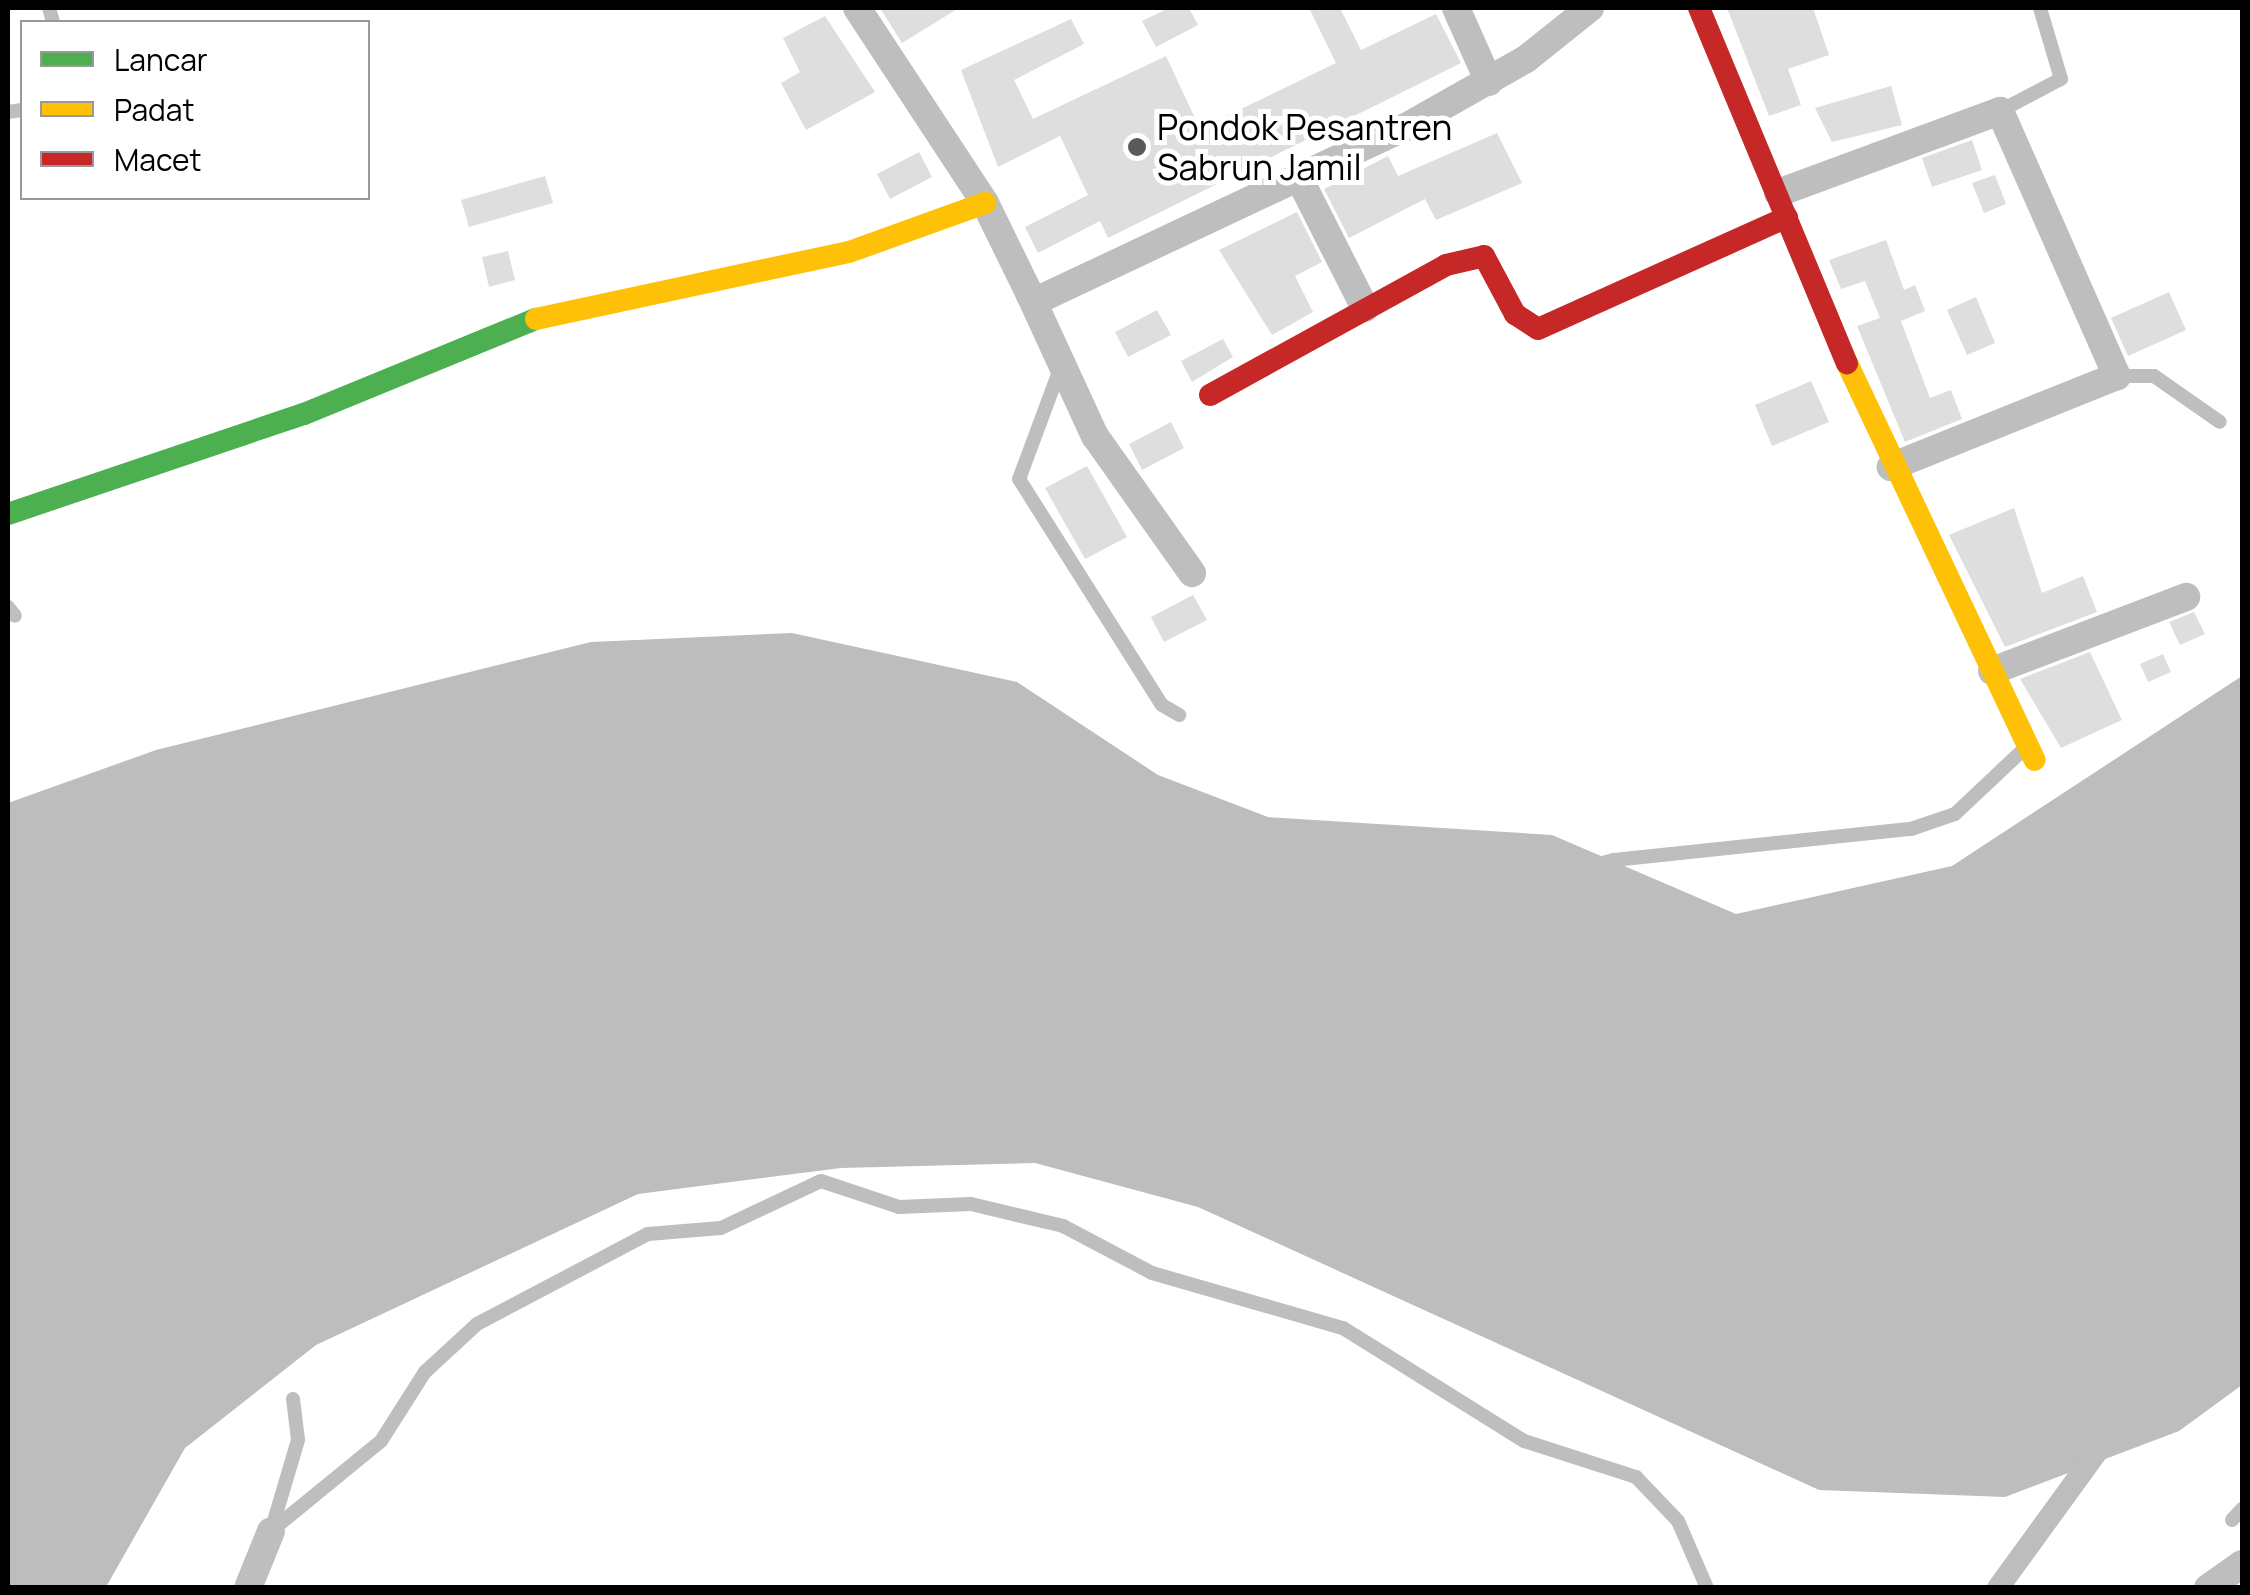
<!DOCTYPE html>
<html>
<head>
<meta charset="utf-8">
<style>
	body { margin:0 }
	#map { position:relative; width:2250px; height:1595px; overflow:hidden; background:#fff; font-family:Manrope,sans-serif }
	div>[style] { position:absolute }
	.water>* { inset:0; background:#bdbdbd }
	.canal>* { height:22px; margin:-11px; padding:0 11px; transform-origin:11px; border-radius:11px; background:#bdbdbd }
	.building>* { inset:0; background:#dedede }
	.lane>* { height:14px; margin:-7px; padding:0 7px; transform-origin:7px; border-radius:7px; background:#bebebe }
	.street>* { height:28px; margin:-14px; padding:0 14px; transform-origin:14px; border-radius:14px; background:#bebebe }
	.fast>* { height:22px; margin:-11px; padding:0 11px; transform-origin:11px; border-radius:11px; background:#4caf50 }
	.slow>* { height:22px; margin:-11px; padding:0 11px; transform-origin:11px; border-radius:11px; background:#ffc107 }
	.jam>* { height:22px; margin:-11px; padding:0 11px; transform-origin:11px; border-radius:11px; background:#c62828 }
	.dots>* { width:28px; height:28px; translate:-50% -50%; box-sizing:border-box; border:5px solid #fff; border-radius:50% }
	span { translate:-50% -50%; white-space:nowrap; text-align:center; line-height:1.15; -webkit-text-stroke:10px #fff; paint-order:stroke }
	.poi-label { font-size:35px; color:#000 }
	.left { translate:0 -50%; text-align:left }
	.frame { position:absolute; inset:0; border:10px solid #000; pointer-events:none }
	.legend { position:absolute; left:20px; top:20px; width:350px; height:180px; box-sizing:border-box; background:#fff; border:2px solid #999; margin:0; padding:12px 18px; list-style:none; font-size:30px; color:#000 }
	.legend li { display:flex; align-items:center; gap:20px; height:50px }
	.legend b { width:50px; border:2px solid #999 }
</style>
</head>
<body>
<div id="map">
	<div class="water">
		<i style="clip-path:polygon(792px 633px,1017px 682px,1158px 775px,1268px 817px,1552px 835px,1736px 914px,1952px 866px,2242px 676px,2242px 1385px,2179px 1431px,2005px 1497px,1819px 1490px,1198px 1207px,1035px 1163px,841px 1168px,638px 1194px,316px 1345px,185px 1448px,106px 1587px,8px 1587px,8px 803px,156px 750px,591px 642px)"></i>
	</div>
	<div class="canal">
		<i style="left:1998px;top:1588px;width:177px;rotate:-54deg"></i>
	</div>
	<div class="building">
		<i style="clip-path:polygon(880px 8px,959px 8px,902px 43px)"></i>
		<i style="clip-path:polygon(1169px 8px,1189px 8px,1198px 25px,1156px 47px,1142px 21px)"></i>
		<i style="clip-path:polygon(1309px 8px,1340px 8px,1361px 50px,1436px 14px,1461px 63px,1108px 238px,1100px 221px,1038px 253px,1025px 227px,1088px 195px,1060px 136px,998px 167px,961px 70px,1071px 19px,1084px 44px,1014px 80px,1033px 119px,1166px 56px,1200px 129px,1336px 63px)"></i>
		<i style="clip-path:polygon(1727px 8px,1813px 8px,1829px 55px,1788px 69px,1801px 105px,1769px 116px)"></i>
		<i style="clip-path:polygon(825px 16px,875px 92px,806px 130px,781px 83px,800px 72px,783px 38px)"></i>
		<i style="clip-path:polygon(1891px 86px,1902px 125px,1832px 142px,1815px 108px)"></i>
		<i style="clip-path:polygon(1497px 133px,1522px 183px,1436px 220px,1425px 199px,1349px 238px,1324px 189px,1388px 156px,1398px 176px)"></i>
		<i style="clip-path:polygon(1972px 140px,1982px 170px,1932px 187px,1922px 158px)"></i>
		<i style="clip-path:polygon(919px 152px,932px 177px,890px 199px,877px 174px)"></i>
		<i style="clip-path:polygon(1995px 175px,2006px 204px,1984px 213px,1972px 183px)"></i>
		<i style="clip-path:polygon(545px 176px,553px 203px,469px 227px,461px 200px)"></i>
		<i style="clip-path:polygon(1297px 212px,1322px 262px,1295px 276px,1313px 312px,1272px 335px,1219px 250px)"></i>
		<i style="clip-path:polygon(1886px 240px,1904px 290px,1915px 285px,1925px 311px,1901px 321px,1930px 398px,1951px 390px,1962px 419px,1905px 442px,1857px 326px,1880px 318px,1865px 281px,1841px 289px,1829px 260px)"></i>
		<i style="clip-path:polygon(508px 251px,515px 280px,489px 287px,482px 257px)"></i>
		<i style="clip-path:polygon(2169px 292px,2186px 330px,2128px 356px,2111px 318px)"></i>
		<i style="clip-path:polygon(1976px 297px,1995px 343px,1967px 355px,1947px 310px)"></i>
		<i style="clip-path:polygon(1157px 310px,1171px 335px,1128px 357px,1115px 332px)"></i>
		<i style="clip-path:polygon(1223px 339px,1233px 357px,1192px 382px,1181px 361px)"></i>
		<i style="clip-path:polygon(1811px 381px,1829px 422px,1772px 446px,1755px 405px)"></i>
		<i style="clip-path:polygon(1171px 422px,1184px 448px,1142px 470px,1129px 444px)"></i>
		<i style="clip-path:polygon(1087px 466px,1127px 537px,1085px 559px,1045px 488px)"></i>
		<i style="clip-path:polygon(2014px 508px,2042px 593px,2083px 576px,2097px 612px,2005px 647px,1949px 535px)"></i>
		<i style="clip-path:polygon(1193px 595px,1207px 620px,1164px 642px,1151px 617px)"></i>
		<i style="clip-path:polygon(2194px 612px,2205px 634px,2180px 645px,2169px 622px)"></i>
		<i style="clip-path:polygon(2090px 652px,2122px 720px,2061px 748px,2020px 679px)"></i>
		<i style="clip-path:polygon(2163px 654px,2171px 672px,2148px 682px,2140px 664px)"></i>
	</div>
	<div class="lane">
		<i style="left:49px;top:8px;width:15px;rotate:74deg"></i>
		<i style="left:2000px;top:111px;width:69px;rotate:-27.7deg"></i>
		<i style="left:2061px;top:79px;width:74px;rotate:-106.5deg"></i>
		<i style="left:8px;top:112px;width:14px;rotate:-8deg"></i>
		<i style="left:1060px;top:369px;width:117px;rotate:110.4deg"></i>
		<i style="left:1019px;top:479px;width:267px;rotate:57.7deg"></i>
		<i style="left:1162px;top:705px;width:20px;rotate:30deg"></i>
		<i style="left:2117px;top:376px;width:37px"></i>
		<i style="left:2154px;top:376px;width:80px;rotate:34.9deg"></i>
		<i style="left:8px;top:607px;width:11px;rotate:52deg"></i>
		<i style="left:1597px;top:887px;width:22px;rotate:-95deg"></i>
		<i style="left:1595px;top:865px;width:20px;rotate:-15deg"></i>
		<i style="left:1614px;top:860px;width:299px;rotate:-6deg"></i>
		<i style="left:1911px;top:829px;width:46px;rotate:-18.8deg"></i>
		<i style="left:1955px;top:814px;width:95px;rotate:-43.3deg"></i>
		<i style="left:293px;top:1399px;width:41px;rotate:83deg"></i>
		<i style="left:298px;top:1440px;width:95px;rotate:106.5deg"></i>
		<i style="left:271px;top:1531px;width:142px;rotate:-39.3deg"></i>
		<i style="left:381px;top:1441px;width:82px;rotate:-57.5deg"></i>
		<i style="left:425px;top:1372px;width:71px;rotate:-42.7deg"></i>
		<i style="left:477px;top:1324px;width:193px;rotate:-27.8deg"></i>
		<i style="left:648px;top:1234px;width:73px;rotate:-4.7deg"></i>
		<i style="left:721px;top:1228px;width:110px;rotate:-25.2deg"></i>
		<i style="left:821px;top:1181px;width:82px;rotate:18.4deg"></i>
		<i style="left:899px;top:1207px;width:72px;rotate:-2.4deg"></i>
		<i style="left:971px;top:1204px;width:95px;rotate:13.4deg"></i>
		<i style="left:1063px;top:1226px;width:101px;rotate:27.8deg"></i>
		<i style="left:1152px;top:1273px;width:199px;rotate:16.1deg"></i>
		<i style="left:1343px;top:1328px;width:213px;rotate:32deg"></i>
		<i style="left:1524px;top:1441px;width:118px;rotate:17.8deg"></i>
		<i style="left:1636px;top:1477px;width:61px;rotate:46.3deg"></i>
		<i style="left:1678px;top:1521px;width:73px;rotate:66.6deg"></i>
		<i style="left:2232px;top:1520px;width:15px;rotate:-48deg"></i>
	</div>
	<div class="street">
		<i style="left:857px;top:8px;width:233px;rotate:56.7deg"></i>
		<i style="left:985px;top:203px;width:102px;rotate:63.9deg"></i>
		<i style="left:1030px;top:295px;width:12px;rotate:14deg"></i>
		<i style="left:1042px;top:298px;width:402px;rotate:-25.2deg"></i>
		<i style="left:1406px;top:127px;width:138px;rotate:-29.5deg"></i>
		<i style="left:1526px;top:59px;width:82px;rotate:-38.6deg"></i>
		<i style="left:1456px;top:8px;width:81px;rotate:66deg"></i>
		<i style="left:1298px;top:176px;width:148px;rotate:63.1deg"></i>
		<i style="left:1778px;top:193px;width:237px;rotate:-20.3deg"></i>
		<i style="left:2000px;top:111px;width:290px;rotate:66.2deg"></i>
		<i style="left:2117px;top:376px;width:244px;rotate:158.1deg"></i>
		<i style="left:1030px;top:295px;width:155px;rotate:65.3deg"></i>
		<i style="left:1095px;top:436px;width:168px;rotate:54.7deg"></i>
		<i style="left:1992px;top:671px;width:208px;rotate:-20.9deg"></i>
		<i style="left:248px;top:1588px;width:61px;rotate:-68deg"></i>
		<i style="left:2208px;top:1588px;width:42px;rotate:-35.2deg"></i>
	</div>
	<div class="fast">
		<i style="left:8px;top:514px;width:312px;rotate:-18.7deg"></i>
		<i style="left:304px;top:414px;width:251px;rotate:-22.3deg"></i>
	</div>
	<div class="slow">
		<i style="left:536px;top:319px;width:320px;rotate:-12.1deg"></i>
		<i style="left:849px;top:252px;width:145px;rotate:-19.8deg"></i>
		<i style="left:1847px;top:363px;width:439px;rotate:64.7deg"></i>
	</div>
	<div class="jam">
		<i style="left:1699px;top:8px;width:385px;rotate:67.4deg"></i>
		<i style="left:1210px;top:395px;width:269px;rotate:-28.8deg"></i>
		<i style="left:1446px;top:265px;width:39px;rotate:-13deg"></i>
		<i style="left:1484px;top:256px;width:66px;rotate:61.9deg"></i>
		<i style="left:1515px;top:314px;width:27px;rotate:33deg"></i>
		<i style="left:1538px;top:329px;width:273px;rotate:-24.2deg"></i>
	</div>
	<div class="dots">
		<i style="left:1137px;top:147px;background:#595959"></i>
	</div>
	<div class="poi-label">
		<span class="left" style="left:1157px;top:147px">Pondok Pesantren<br>Sabrun Jamil</span>
	</div>
	<div class="frame"></div>
	<ul class="legend">
	<li><b style="height:12px;background:#4caf50"></b>Lancar</li>
	<li><b style="height:12px;background:#ffc107"></b>Padat</li>
	<li><b style="height:12px;background:#c62828"></b>Macet</li>
	</ul>
</div>
</body>
</html>
